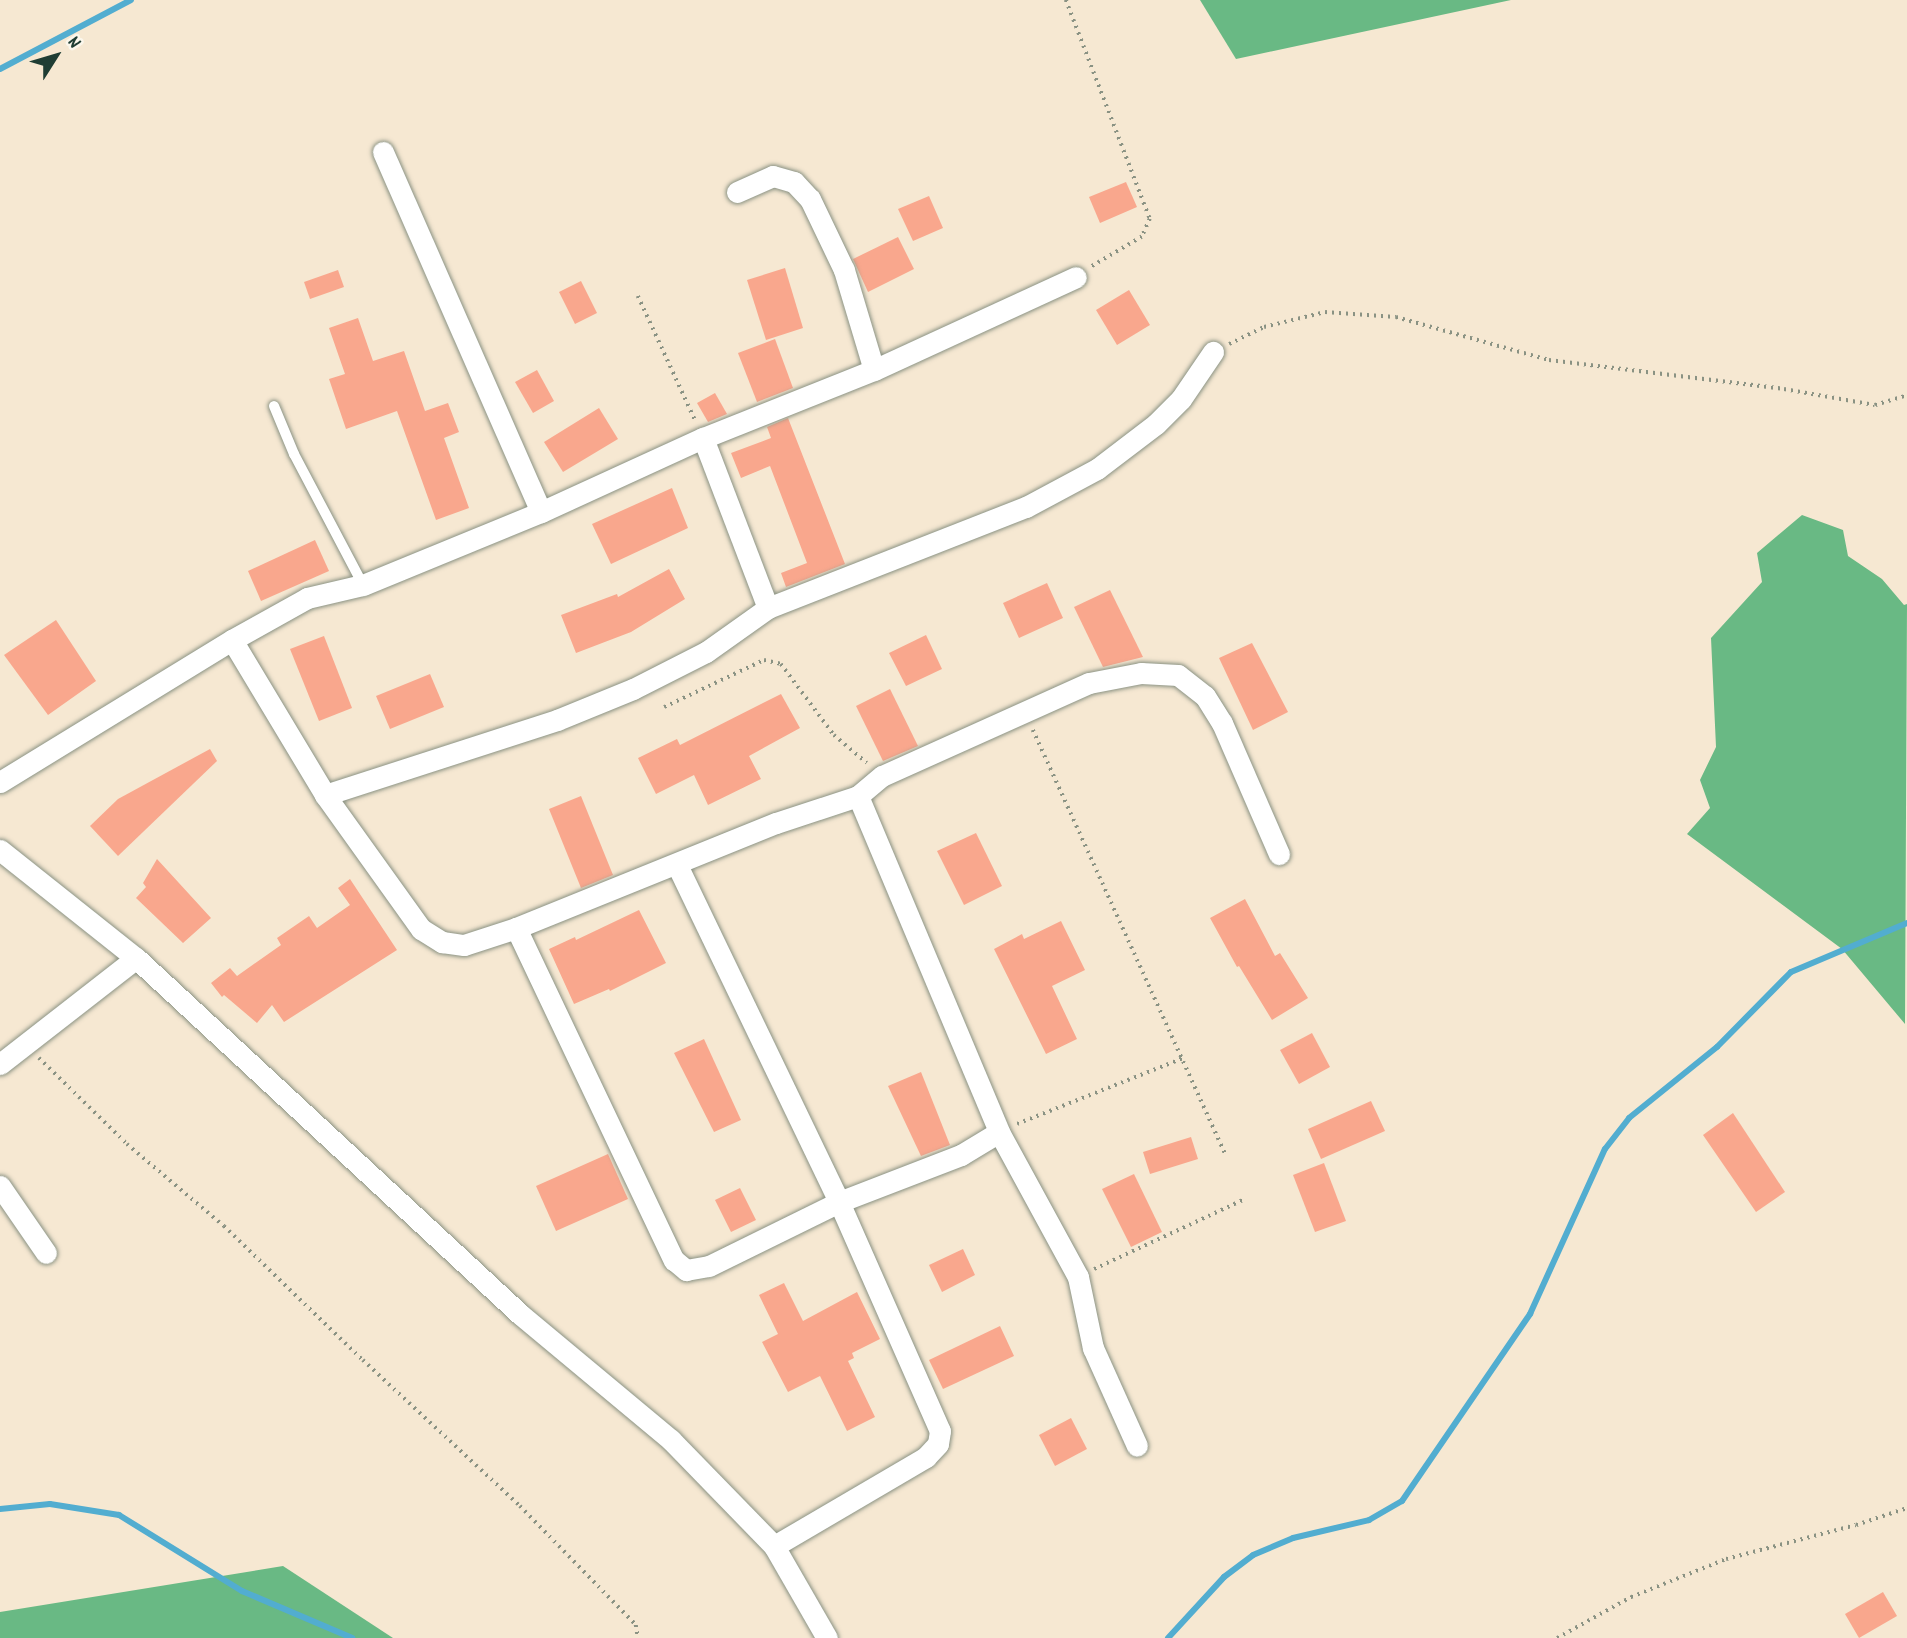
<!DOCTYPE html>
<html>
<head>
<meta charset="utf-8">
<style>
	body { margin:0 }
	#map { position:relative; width:1907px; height:1638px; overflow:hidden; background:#f6e8d2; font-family:Dekko,sans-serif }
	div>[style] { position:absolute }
	.forest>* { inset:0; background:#69b984 }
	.stream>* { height:6px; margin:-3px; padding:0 3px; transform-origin:3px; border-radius:3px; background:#52add0 }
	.building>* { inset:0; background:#f9a78d }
	.path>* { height:3.5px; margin-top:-1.75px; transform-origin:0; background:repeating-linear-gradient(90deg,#8a9283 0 2px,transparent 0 7px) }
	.roads { filter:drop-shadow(0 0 2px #8a9283) drop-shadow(0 0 2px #8a9283) }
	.service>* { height:10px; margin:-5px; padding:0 5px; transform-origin:5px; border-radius:5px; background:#fff }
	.minor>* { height:21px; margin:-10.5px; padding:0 10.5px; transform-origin:10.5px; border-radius:10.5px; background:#fff }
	span { translate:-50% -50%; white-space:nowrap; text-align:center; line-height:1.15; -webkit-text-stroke:5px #fbf7ec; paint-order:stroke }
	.north { position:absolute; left:21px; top:21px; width:70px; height:70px; -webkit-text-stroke:5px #fbf7ec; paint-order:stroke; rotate:53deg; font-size:19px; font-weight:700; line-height:28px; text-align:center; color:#1f3d34 }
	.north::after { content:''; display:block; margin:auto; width:24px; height:32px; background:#1f3d34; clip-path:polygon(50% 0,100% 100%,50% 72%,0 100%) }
</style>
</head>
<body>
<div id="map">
	<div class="forest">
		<i style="clip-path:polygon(1200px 0,1511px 0,1236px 59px)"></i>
		<i style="clip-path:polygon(1802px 515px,1843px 530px,1848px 556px,1882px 579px,1904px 605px,1907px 604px,1905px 1024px,1842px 949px,1687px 834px,1710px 808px,1700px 780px,1716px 747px,1711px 638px,1762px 582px,1757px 553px)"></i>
		<i style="clip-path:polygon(283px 1566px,393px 1638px,0 1638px,0 1612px)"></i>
	</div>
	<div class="stream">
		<i style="left:0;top:69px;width:148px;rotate:-27.8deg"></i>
		<i style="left:0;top:1509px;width:50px;rotate:-5.7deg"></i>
		<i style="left:50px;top:1504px;width:70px;rotate:9.1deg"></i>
		<i style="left:119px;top:1515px;width:145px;rotate:31.7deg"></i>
		<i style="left:242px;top:1591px;width:120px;rotate:23.1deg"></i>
		<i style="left:1168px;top:1638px;width:83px;rotate:-47.4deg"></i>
		<i style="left:1224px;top:1577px;width:36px;rotate:-37deg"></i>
		<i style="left:1253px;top:1555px;width:43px;rotate:-23deg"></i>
		<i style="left:1293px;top:1538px;width:78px;rotate:-13.3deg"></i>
		<i style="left:1369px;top:1520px;width:38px;rotate:-30deg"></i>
		<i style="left:1402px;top:1501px;width:227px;rotate:-55.6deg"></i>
		<i style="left:1530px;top:1314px;width:181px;rotate:-65.6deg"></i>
		<i style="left:1605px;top:1149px;width:39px;rotate:-52deg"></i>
		<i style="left:1629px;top:1118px;width:113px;rotate:-38.9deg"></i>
		<i style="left:1717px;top:1047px;width:105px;rotate:-45.4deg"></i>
		<i style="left:1791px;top:972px;width:126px;rotate:-22.9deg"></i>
	</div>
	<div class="building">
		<i style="clip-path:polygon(1126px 182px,1137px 207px,1100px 223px,1089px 197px)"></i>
		<i style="clip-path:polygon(929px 196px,943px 228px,913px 241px,898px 209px)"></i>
		<i style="clip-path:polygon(898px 237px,914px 269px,868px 292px,853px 259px)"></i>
		<i style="clip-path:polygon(785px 268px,803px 328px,766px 340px,747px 280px)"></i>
		<i style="clip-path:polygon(338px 270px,344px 287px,310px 299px,304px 282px)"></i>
		<i style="clip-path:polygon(581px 281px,597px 313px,575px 324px,559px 292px)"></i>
		<i style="clip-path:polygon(1129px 290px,1150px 325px,1117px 345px,1096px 310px)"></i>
		<i style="clip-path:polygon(358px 318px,373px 361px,404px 351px,425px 411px,448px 403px,459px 432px,444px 438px,469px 508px,436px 520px,397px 411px,346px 429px,329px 379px,345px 374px,329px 328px)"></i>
		<i style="clip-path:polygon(775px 339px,793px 388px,757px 402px,738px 353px)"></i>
		<i style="clip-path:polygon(537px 370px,554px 401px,533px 413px,515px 382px)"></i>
		<i style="clip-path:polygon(715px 393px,727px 414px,708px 422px,697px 403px)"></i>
		<i style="clip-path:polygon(599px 408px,618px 439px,563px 472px,544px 442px)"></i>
		<i style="clip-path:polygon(788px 418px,845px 564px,786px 587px,781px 573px,807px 563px,770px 466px,741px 478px,731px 453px,771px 438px,767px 427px)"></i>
		<i style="clip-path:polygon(672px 488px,688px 528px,611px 564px,592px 524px)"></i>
		<i style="clip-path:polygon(315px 540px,329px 571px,261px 601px,248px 571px)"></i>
		<i style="clip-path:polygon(669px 569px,685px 599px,631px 632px,576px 653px,561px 615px,617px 594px,618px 597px)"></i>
		<i style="clip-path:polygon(1047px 583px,1063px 618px,1019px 638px,1003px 603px)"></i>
		<i style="clip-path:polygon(1110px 590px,1143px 657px,1103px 667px,1074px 607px)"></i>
		<i style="clip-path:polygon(56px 620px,96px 681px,48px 715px,4px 655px)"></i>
		<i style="clip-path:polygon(926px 635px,942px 669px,906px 686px,889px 653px)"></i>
		<i style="clip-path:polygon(324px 636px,352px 708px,319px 721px,290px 649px)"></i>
		<i style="clip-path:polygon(1252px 643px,1288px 712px,1253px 730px,1219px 658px)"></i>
		<i style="clip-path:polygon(430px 674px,444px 707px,390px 729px,376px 696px)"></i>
		<i style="clip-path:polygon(890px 689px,918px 746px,883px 761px,856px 706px)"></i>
		<i style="clip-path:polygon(781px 694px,800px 728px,749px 756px,761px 779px,708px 805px,694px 775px,656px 794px,638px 758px,677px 739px,680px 745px)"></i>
		<i style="clip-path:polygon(210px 749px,217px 761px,118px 856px,90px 826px,118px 799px)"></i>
		<i style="clip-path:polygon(581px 796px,613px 875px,581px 888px,549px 809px)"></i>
		<i style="clip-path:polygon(976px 833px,1002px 886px,964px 905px,937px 851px)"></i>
		<i style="clip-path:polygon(157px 859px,211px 918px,183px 943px,136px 898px,146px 887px,143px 883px)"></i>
		<i style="clip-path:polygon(350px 879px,397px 950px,284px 1022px,272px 1005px,257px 1023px,224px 995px,222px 997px,211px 983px,230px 968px,237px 976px,281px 945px,277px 938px,309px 916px,317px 928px,350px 905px,338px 888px)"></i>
		<i style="clip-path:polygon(1245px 899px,1275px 956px,1280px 953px,1308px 998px,1272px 1020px,1239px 966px,1237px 967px,1210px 918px)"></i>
		<i style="clip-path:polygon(639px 910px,666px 963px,610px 991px,609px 989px,574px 1004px,549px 949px,575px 937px,576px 940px)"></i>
		<i style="clip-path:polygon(1061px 921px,1085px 970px,1052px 986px,1077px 1039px,1046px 1054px,994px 949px,1022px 934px,1024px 939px)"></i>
		<i style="clip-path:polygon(1312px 1033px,1330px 1067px,1299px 1084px,1280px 1050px)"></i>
		<i style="clip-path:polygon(704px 1039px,741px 1120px,714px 1132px,674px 1053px)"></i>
		<i style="clip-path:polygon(921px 1072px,950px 1145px,921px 1156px,888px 1086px)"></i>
		<i style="clip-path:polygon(1371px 1101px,1385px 1131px,1321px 1159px,1308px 1129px)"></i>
		<i style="clip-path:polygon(1733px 1113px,1785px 1192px,1756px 1212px,1703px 1135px)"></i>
		<i style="clip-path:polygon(1191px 1137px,1198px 1159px,1150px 1174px,1143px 1152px)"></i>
		<i style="clip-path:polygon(608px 1154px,628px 1199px,556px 1231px,536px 1186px)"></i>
		<i style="clip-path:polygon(1324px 1163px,1346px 1221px,1315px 1232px,1293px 1175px)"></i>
		<i style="clip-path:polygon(1134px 1174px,1162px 1232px,1131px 1247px,1102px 1189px)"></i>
		<i style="clip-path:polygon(740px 1188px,756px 1220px,731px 1232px,715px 1200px)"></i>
		<i style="clip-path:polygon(963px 1249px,975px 1275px,942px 1292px,929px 1265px)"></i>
		<i style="clip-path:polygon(784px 1283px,803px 1321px,857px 1292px,880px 1339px,852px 1353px,854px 1358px,848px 1361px,875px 1417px,847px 1431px,820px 1376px,788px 1392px,762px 1342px,778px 1334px,759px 1295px)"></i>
		<i style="clip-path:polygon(1000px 1326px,1014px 1356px,943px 1389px,929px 1360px)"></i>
		<i style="clip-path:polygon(1071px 1418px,1087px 1449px,1055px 1466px,1039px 1435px)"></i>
		<i style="clip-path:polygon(1883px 1592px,1897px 1616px,1859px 1638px,1845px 1614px)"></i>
	</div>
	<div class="path">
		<i style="left:1066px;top:0;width:235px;rotate:69deg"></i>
		<i style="left:1150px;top:219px;width:20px;rotate:114deg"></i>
		<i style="left:1142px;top:237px;width:59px;rotate:149.5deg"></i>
		<i style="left:638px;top:296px;width:136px;rotate:65.3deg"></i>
		<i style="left:1229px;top:344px;width:39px;rotate:-26deg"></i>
		<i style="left:1264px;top:327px;width:63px;rotate:-13.8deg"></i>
		<i style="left:1325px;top:312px;width:71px;rotate:4deg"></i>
		<i style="left:1396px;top:317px;width:159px;rotate:15.7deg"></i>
		<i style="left:1549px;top:360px;width:237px;rotate:7deg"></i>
		<i style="left:1784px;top:389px;width:92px;rotate:10deg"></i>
		<i style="left:1875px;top:405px;width:34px;rotate:-17deg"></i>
		<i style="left:664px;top:707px;width:110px;rotate:-25.2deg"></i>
		<i style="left:764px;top:660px;width:17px;rotate:13deg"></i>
		<i style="left:781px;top:664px;width:89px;rotate:53.3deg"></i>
		<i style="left:834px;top:735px;width:43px;rotate:40.3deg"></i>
		<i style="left:1033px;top:730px;width:465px;rotate:65.6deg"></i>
		<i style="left:39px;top:1058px;width:123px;rotate:44.3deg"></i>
		<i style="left:127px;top:1144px;width:127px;rotate:40.2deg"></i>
		<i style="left:224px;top:1226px;width:193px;rotate:44deg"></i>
		<i style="left:363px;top:1360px;width:214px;rotate:42.9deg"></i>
		<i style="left:520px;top:1506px;width:166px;rotate:45.7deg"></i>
		<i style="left:636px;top:1625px;width:13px;rotate:81deg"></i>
		<i style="left:1017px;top:1124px;width:180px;rotate:-21.6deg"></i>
		<i style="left:1094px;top:1269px;width:166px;rotate:-24.9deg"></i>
		<i style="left:1557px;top:1638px;width:85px;rotate:-29deg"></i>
		<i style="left:1631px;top:1597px;width:102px;rotate:-21.8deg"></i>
		<i style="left:1726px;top:1559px;width:134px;rotate:-14.7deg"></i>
		<i style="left:1856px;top:1525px;width:54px;rotate:-18.4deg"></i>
	</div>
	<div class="roads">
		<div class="service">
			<i style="left:274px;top:406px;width:52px;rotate:67.4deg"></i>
			<i style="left:294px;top:454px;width:148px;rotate:62.2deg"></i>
		</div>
		<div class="minor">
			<i style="left:383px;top:152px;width:393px;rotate:66.3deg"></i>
			<i style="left:737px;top:192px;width:39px;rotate:-24deg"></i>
			<i style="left:773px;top:176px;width:22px;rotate:16deg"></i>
			<i style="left:794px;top:182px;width:23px;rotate:47deg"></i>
			<i style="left:810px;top:199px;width:79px;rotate:64.4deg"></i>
			<i style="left:844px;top:270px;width:104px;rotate:73.3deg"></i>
			<i style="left:703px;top:438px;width:182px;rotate:69.1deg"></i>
			<i style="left:232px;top:640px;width:181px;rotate:59deg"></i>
			<i style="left:325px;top:795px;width:165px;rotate:54.4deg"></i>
			<i style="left:421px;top:929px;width:25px;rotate:32deg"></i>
			<i style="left:442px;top:942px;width:22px;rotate:8deg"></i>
			<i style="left:464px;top:945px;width:55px;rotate:-18.1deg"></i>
			<i style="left:516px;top:928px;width:280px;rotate:-22deg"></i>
			<i style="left:776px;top:823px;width:86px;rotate:-18.2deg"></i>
			<i style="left:858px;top:796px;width:31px;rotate:-40deg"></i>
			<i style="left:882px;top:776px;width:227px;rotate:-24.2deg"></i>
			<i style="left:1089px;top:683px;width:53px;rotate:-10.9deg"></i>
			<i style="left:1141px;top:673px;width:37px;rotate:3deg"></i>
			<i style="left:1178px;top:675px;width:34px;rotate:38deg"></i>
			<i style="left:1205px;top:696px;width:32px;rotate:58deg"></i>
			<i style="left:1222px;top:723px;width:143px;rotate:66.5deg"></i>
			<i style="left:0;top:782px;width:272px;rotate:-31.5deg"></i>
			<i style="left:232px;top:640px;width:86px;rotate:-29.2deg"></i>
			<i style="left:307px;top:598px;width:57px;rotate:-13.1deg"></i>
			<i style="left:363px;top:585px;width:192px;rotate:-22.3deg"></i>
			<i style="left:541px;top:512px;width:178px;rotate:-24.6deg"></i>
			<i style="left:703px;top:438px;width:184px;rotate:-21.7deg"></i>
			<i style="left:874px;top:370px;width:222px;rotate:-24.7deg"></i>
			<i style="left:325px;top:795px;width:244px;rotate:-17.9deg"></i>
			<i style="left:557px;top:720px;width:82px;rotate:-22.2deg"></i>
			<i style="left:633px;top:689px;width:82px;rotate:-26.9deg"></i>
			<i style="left:706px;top:652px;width:76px;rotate:-35.4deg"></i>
			<i style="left:768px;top:608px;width:277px;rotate:-21.4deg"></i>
			<i style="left:1026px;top:507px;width:81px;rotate:-28.2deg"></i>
			<i style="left:1097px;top:469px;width:74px;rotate:-37.3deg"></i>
			<i style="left:1156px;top:424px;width:35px;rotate:-45deg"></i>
			<i style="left:1181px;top:399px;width:57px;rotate:-55.8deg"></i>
			<i style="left:858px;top:796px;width:364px;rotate:67.2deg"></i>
			<i style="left:999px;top:1132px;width:165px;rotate:61.4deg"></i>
			<i style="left:1078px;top:1277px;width:73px;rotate:78.1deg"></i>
			<i style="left:1093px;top:1348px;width:107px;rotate:65.8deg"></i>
			<i style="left:0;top:850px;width:174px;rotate:38.5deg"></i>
			<i style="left:136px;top:958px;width:525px;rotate:42.84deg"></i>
			<i style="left:521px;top:1315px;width:195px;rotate:39.8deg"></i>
			<i style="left:671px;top:1440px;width:148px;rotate:45.8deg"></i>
			<i style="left:774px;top:1546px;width:106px;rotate:60.1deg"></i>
			<i style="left:677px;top:865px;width:374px;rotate:64.3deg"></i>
			<i style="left:839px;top:1202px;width:131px;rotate:-21.1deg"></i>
			<i style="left:961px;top:1155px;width:44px;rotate:-31.2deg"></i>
			<i style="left:516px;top:928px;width:368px;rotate:64.6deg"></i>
			<i style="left:674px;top:1260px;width:16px;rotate:40deg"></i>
			<i style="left:686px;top:1270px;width:23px;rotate:-10deg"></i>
			<i style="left:709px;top:1266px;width:145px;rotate:-26.2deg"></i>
			<i style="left:839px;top:1202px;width:250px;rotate:66.2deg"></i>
			<i style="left:940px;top:1431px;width:13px;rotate:99deg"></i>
			<i style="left:938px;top:1444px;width:18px;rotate:133deg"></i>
			<i style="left:926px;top:1457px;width:176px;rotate:149.6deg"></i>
			<i style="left:0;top:1064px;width:172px;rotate:-37.9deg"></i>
			<i style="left:0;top:1186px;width:81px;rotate:55.5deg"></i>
		</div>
	</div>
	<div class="north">N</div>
</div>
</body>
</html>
